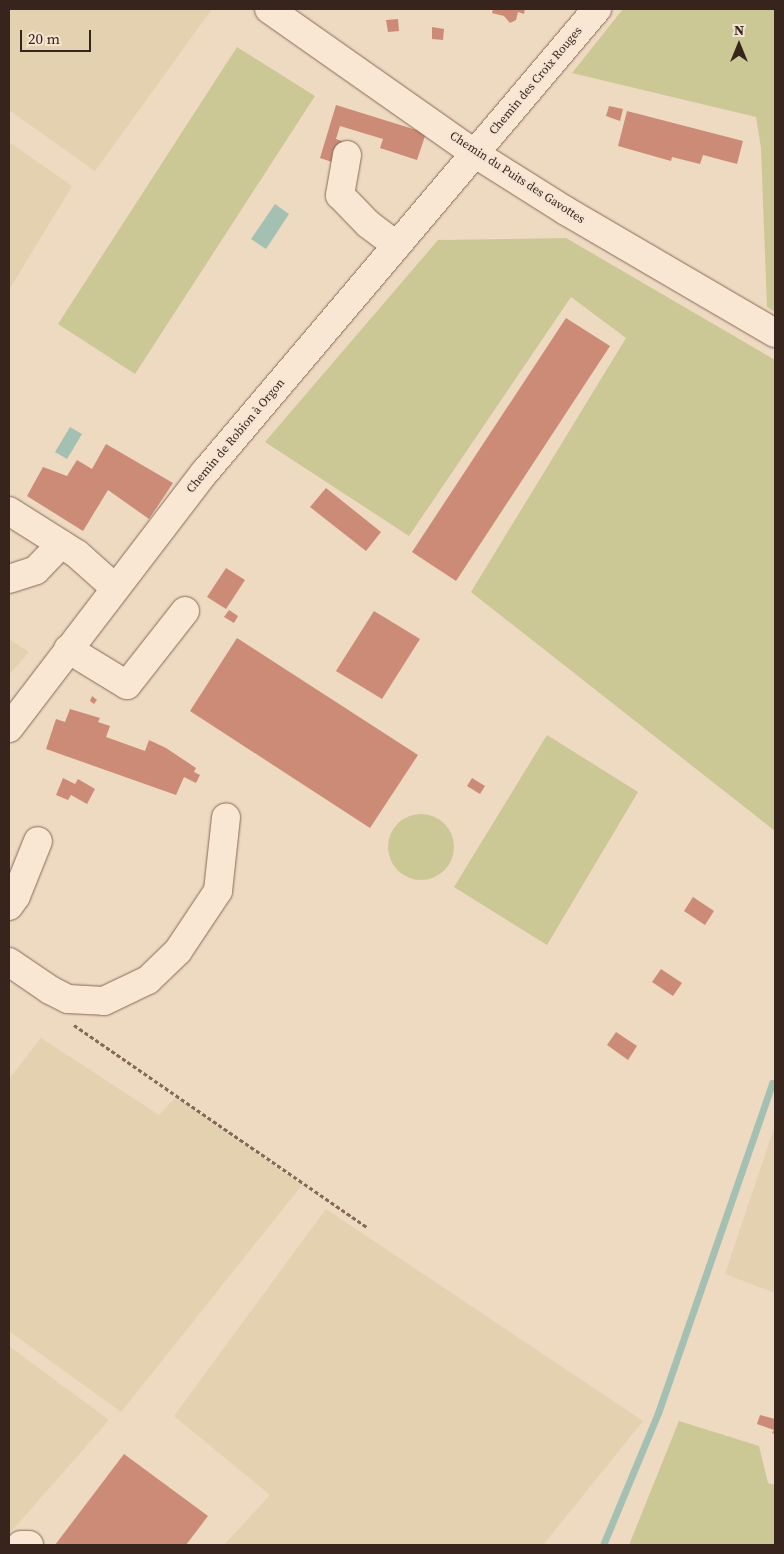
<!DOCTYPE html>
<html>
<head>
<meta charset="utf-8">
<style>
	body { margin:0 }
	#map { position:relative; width:784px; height:1554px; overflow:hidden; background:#eed9c1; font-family:"Source Serif 4",serif }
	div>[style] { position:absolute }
	.farmland>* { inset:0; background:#e4d1af }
	.green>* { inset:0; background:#ccc895 }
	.round { border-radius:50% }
	.water>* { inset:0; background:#a4c0b3 }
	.stream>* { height:7px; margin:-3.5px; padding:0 3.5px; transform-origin:3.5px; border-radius:3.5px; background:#a4c0b3 }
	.building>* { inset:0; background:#cc8b77 }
	.path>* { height:3px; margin-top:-1.5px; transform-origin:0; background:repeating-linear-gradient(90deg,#876959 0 4px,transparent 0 6.5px) }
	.roads { filter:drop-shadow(0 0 1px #876959) drop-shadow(0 0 1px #876959) }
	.minor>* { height:28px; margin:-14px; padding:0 14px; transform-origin:14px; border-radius:14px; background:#f9e7d4 }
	span { translate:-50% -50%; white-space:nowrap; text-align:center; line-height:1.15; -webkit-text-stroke:4px #f5e4d1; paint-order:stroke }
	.street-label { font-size:12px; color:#37251d }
	.frame { position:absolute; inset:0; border:10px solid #37251d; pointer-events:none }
	.north { position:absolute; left:714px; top:20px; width:50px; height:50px; -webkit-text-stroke:4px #f5e4d1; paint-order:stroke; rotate:0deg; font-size:14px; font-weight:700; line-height:20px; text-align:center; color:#37251d }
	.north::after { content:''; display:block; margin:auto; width:18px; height:22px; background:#37251d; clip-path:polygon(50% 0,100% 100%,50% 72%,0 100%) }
	.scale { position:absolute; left:20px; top:30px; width:71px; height:22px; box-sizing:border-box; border:2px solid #37251d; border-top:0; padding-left:6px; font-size:15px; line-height:18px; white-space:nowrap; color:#37251d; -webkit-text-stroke:4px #f5e4d1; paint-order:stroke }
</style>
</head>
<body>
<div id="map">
	<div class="farmland">
		<i style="clip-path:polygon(9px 9px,212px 9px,95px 171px,9px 110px)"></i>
		<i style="clip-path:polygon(9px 142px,72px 186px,9px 290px)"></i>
		<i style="clip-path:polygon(9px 639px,29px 652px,9px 675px)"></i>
		<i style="clip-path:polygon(41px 1038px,159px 1115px,176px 1097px,302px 1185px,121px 1412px,9px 1331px,9px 1079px)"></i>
		<i style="clip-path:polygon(775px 1125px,775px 1293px,725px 1274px)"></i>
		<i style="clip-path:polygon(326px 1209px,643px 1421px,543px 1545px,224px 1545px,270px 1495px,174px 1416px)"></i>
		<i style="clip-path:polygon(9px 1346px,109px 1420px,9px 1534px)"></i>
	</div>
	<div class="green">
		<i style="clip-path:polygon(623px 9px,775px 9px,775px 312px,767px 307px,761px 148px,756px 117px,572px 73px)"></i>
		<i style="clip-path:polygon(237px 47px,315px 96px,135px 374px,58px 324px)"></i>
		<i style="clip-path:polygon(566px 238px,775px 360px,775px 831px,471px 592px,626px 338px,571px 297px,409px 536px,265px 442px,438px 240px)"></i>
		<i style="clip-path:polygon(547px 735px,638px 792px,547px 945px,454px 887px)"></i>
		<i class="round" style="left:388px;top:814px;width:66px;height:66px"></i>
		<i style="clip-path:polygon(679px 1421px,759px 1446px,768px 1483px,775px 1485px,775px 1545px,629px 1545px)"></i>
	</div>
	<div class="water">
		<i style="clip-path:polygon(275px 204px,289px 214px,266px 249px,251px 239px)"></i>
		<i style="clip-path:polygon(70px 427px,82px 434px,67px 459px,55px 452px)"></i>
	</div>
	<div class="stream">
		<i style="left:603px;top:1545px;width:143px;rotate:-67.4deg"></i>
		<i style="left:658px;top:1413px;width:349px;rotate:-70.9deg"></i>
		<i style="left:772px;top:1083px;width:3px;rotate:18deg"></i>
	</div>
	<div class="building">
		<i style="clip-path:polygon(493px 9px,525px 9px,524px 14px,518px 12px,516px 20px,510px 23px,504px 16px,492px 13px)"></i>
		<i style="clip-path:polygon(398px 19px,399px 31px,388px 32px,386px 20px)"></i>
		<i style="clip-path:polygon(432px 27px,444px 29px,443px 40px,432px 39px)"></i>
		<i style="clip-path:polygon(336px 105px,426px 133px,417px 160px,380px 148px,383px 139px,340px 126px,336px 139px,345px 142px,338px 164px,320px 158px)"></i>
		<i style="clip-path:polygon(609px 106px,623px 109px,620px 121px,606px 116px)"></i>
		<i style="clip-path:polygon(627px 111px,743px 141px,737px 164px,703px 155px,700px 164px,672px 157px,671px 161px,618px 146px)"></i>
		<i style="clip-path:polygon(566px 318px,610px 346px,456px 581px,412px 552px)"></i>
		<i style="clip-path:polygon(106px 444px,173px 483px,149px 519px,108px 490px,83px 531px,27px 496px,43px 467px,67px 476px,77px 460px,92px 469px)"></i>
		<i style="clip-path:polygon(326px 488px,381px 532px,366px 551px,310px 507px)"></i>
		<i style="clip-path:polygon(226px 568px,245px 580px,226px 609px,207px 597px)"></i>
		<i style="clip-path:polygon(229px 610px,238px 616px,234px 623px,224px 617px)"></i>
		<i style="clip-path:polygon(374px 611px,420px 639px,382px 699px,336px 671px)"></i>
		<i style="clip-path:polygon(237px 638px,418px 755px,370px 828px,190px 711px)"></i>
		<i style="clip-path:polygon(92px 696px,97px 700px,94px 704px,90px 701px)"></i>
		<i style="clip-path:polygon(70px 709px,100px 718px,98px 722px,110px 726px,106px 737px,145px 751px,149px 740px,166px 748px,196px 768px,194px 772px,200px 775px,196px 783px,184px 777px,176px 795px,46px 749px,56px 719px,65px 722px)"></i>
		<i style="clip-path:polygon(63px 778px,75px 784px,78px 779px,95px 789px,87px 804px,71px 795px,68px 800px,56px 795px)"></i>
		<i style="clip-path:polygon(472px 778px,485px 786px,480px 794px,467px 786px)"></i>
		<i style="clip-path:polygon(693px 897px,714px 911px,705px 925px,684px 911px)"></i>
		<i style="clip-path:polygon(661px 969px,682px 983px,673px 996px,652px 982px)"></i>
		<i style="clip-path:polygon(616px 1032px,637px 1046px,628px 1060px,607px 1045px)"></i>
		<i style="clip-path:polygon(760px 1415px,775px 1419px,775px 1434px,772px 1433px,774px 1430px,757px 1424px)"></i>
		<i style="clip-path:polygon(124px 1454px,208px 1516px,186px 1545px,55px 1545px)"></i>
	</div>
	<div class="path">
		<i style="left:74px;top:1025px;width:357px;rotate:34.6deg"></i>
	</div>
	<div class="roads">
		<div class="minor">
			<i style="left:269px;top:9px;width:251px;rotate:35.1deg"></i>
			<i style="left:474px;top:153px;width:109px;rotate:32.2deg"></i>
			<i style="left:566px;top:211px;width:242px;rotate:30.3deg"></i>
			<i style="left:347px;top:155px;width:41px;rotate:99.9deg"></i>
			<i style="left:340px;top:195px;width:40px;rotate:46deg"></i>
			<i style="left:368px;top:224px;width:36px;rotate:37deg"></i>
			<i style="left:9px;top:511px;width:80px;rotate:32.3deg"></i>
			<i style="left:77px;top:554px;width:51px;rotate:41.8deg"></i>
			<i style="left:9px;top:579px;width:28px;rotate:-18deg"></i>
			<i style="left:36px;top:570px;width:36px;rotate:-46deg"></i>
			<i style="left:68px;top:649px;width:69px;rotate:31.4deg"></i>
			<i style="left:127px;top:685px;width:94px;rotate:-51.9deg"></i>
			<i style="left:9px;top:728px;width:322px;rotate:-52.6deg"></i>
			<i style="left:205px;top:472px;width:607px;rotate:-49.75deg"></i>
			<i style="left:9px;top:906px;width:12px;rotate:-55deg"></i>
			<i style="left:16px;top:896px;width:59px;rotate:-68.2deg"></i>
			<i style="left:9px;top:962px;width:50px;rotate:34.3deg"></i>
			<i style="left:50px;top:990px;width:20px;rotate:27deg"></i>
			<i style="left:68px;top:999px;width:36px;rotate:3deg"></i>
			<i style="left:104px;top:1001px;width:49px;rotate:-25.5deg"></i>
			<i style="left:148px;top:980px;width:42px;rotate:-44deg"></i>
			<i style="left:178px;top:951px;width:72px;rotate:-56.3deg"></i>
			<i style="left:218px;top:891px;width:74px;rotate:-83.8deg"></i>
			<i style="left:21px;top:1545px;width:8px"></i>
		</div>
	</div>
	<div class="street-label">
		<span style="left:536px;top:81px;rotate:-50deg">Chemin des Croix Rouges</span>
		<span style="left:517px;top:178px;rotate:33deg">Chemin du Puits des Gavottes</span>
		<span style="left:236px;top:436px;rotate:-50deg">Chemin de Robion à Orgon</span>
	</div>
	<div class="frame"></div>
	<div class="north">N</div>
	<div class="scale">20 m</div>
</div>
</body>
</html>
